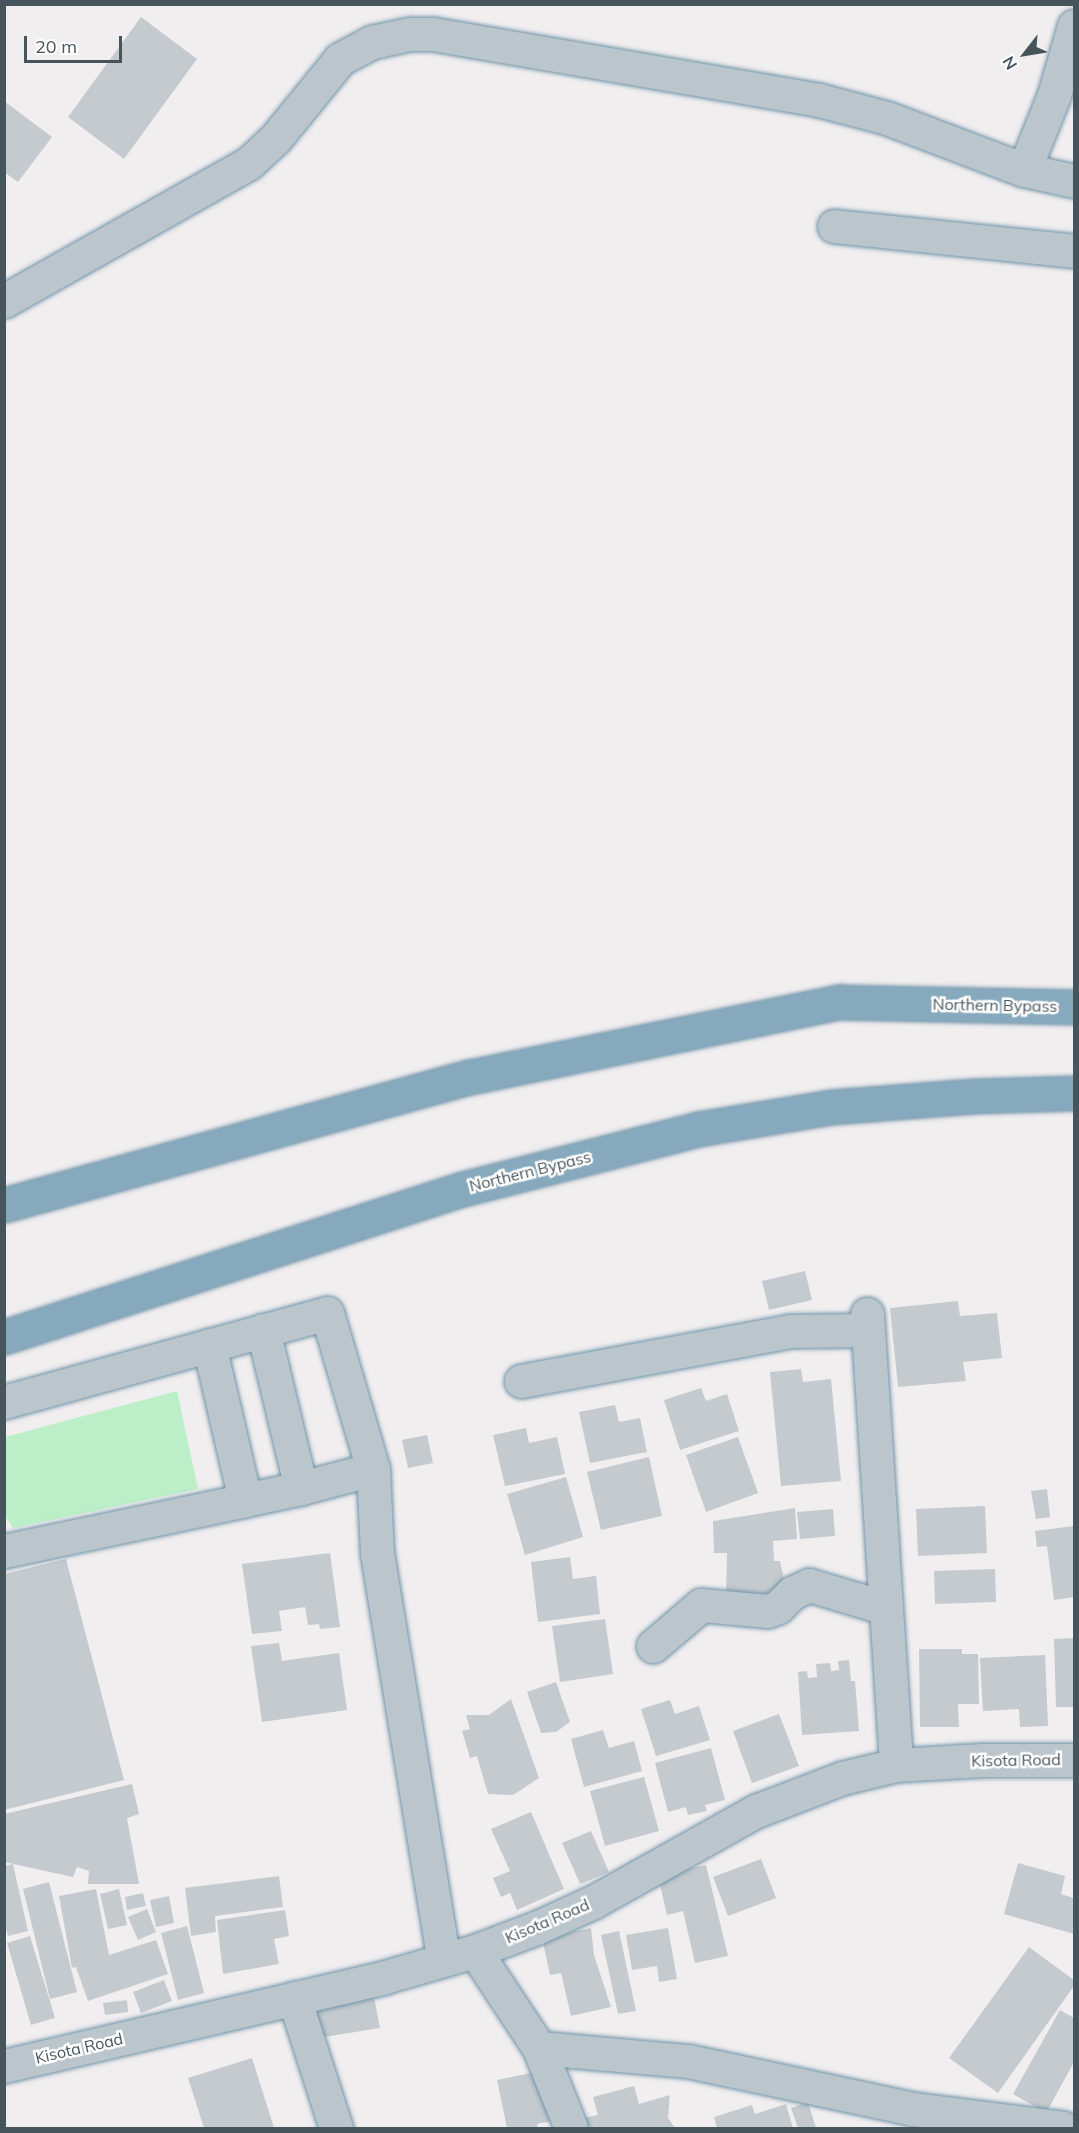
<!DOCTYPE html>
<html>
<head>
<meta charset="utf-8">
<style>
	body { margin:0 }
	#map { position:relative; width:1079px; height:2133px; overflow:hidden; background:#f1eeef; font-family:Mulish,sans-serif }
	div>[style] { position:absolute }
	.green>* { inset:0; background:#bcefc8 }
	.building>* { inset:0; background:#c5cace }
	.roads { filter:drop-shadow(0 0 2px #7194a9) drop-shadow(0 0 2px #7194a9) }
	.minor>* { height:33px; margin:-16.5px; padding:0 16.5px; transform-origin:16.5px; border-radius:16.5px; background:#bac5cc }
	.highway>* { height:33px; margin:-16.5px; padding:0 16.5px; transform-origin:16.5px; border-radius:16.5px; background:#86a9bd }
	span { translate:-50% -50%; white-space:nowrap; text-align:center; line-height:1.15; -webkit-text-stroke:5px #fff; paint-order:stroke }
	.street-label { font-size:16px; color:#46555c }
	.frame { position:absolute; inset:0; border:6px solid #46555c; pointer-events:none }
	.north { position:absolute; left:995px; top:24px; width:60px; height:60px; -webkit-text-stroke:4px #fff; paint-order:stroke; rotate:239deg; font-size:16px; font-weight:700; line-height:24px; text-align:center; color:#46555c }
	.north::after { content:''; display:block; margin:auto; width:21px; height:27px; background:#46555c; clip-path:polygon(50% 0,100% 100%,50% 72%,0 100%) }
	.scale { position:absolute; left:24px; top:36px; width:98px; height:27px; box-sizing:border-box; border:3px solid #46555c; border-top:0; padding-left:8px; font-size:18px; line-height:21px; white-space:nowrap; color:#46555c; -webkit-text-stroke:4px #fff; paint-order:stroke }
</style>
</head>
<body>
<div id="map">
	<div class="green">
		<i style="clip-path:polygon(177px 1391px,198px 1489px,13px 1528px,5px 1516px,5px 1437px)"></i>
	</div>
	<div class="building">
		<i style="clip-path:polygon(141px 17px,197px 59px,124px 159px,68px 117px)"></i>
		<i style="clip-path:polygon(4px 101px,52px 137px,18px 182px,4px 172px)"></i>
		<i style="clip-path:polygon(805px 1271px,812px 1300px,769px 1310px,762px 1281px)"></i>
		<i style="clip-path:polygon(958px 1301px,960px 1316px,997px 1313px,1002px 1358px,963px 1362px,966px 1381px,898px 1387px,890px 1308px)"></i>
		<i style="clip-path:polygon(801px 1369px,803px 1382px,831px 1379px,841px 1481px,781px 1486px,770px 1372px)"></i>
		<i style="clip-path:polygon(701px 1388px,706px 1401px,727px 1394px,739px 1431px,680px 1450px,664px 1400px)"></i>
		<i style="clip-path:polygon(615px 1405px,619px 1422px,640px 1418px,647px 1452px,590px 1463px,579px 1412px)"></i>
		<i style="clip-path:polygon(526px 1428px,529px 1443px,557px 1437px,565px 1474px,505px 1486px,493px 1435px)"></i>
		<i style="clip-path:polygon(427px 1435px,433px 1463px,408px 1468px,402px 1440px)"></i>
		<i style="clip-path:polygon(738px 1437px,758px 1493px,706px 1512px,686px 1455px)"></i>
		<i style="clip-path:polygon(649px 1457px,662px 1516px,601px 1530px,587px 1472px)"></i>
		<i style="clip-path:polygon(566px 1477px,583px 1537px,525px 1555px,507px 1494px)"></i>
		<i style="clip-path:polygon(1047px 1489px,1050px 1517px,1036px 1519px,1031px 1491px)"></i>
		<i style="clip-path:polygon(985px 1506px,987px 1553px,918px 1556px,916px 1509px)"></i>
		<i style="clip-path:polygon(795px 1508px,797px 1539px,773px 1541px,774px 1561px,780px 1561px,784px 1580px,772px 1594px,726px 1594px,727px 1553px,714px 1553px,713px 1521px)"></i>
		<i style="clip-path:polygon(833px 1509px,835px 1536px,800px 1539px,797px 1512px)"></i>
		<i style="clip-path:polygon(1074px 1526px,1074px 1597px,1054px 1600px,1047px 1546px,1037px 1547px,1035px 1531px)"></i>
		<i style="clip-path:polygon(330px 1553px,340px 1627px,320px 1629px,319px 1624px,308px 1625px,305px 1607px,279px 1611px,282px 1631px,252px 1634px,242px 1564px)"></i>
		<i style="clip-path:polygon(570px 1557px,573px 1579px,596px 1576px,600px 1614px,538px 1622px,531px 1562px)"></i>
		<i style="clip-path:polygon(66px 1559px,124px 1780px,4px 1810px,4px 1574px)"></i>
		<i style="clip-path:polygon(995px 1569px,996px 1602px,935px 1604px,934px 1571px)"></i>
		<i style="clip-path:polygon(605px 1619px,613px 1674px,560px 1682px,552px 1626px)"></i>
		<i style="clip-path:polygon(1074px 1638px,1074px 1707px,1056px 1707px,1054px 1639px)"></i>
		<i style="clip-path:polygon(279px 1643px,282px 1661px,339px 1653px,347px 1710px,262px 1722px,251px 1646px)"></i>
		<i style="clip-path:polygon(919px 1649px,962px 1649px,962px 1654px,978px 1654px,979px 1704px,958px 1704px,959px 1727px,920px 1727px)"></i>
		<i style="clip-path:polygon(1045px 1655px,1048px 1726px,1020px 1727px,1019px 1709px,983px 1711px,980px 1658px)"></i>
		<i style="clip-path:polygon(849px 1660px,851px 1681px,855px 1681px,859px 1731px,802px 1735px,798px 1672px,807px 1671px,808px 1678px,817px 1677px,816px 1664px,830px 1663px,831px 1671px,839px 1670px,838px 1661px)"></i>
		<i style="clip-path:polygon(556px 1682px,570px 1722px,556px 1732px,541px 1733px,527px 1692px)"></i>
		<i style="clip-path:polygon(511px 1699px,539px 1778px,513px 1795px,488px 1794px,477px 1756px,470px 1758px,462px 1731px,470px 1729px,466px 1715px,489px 1715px)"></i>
		<i style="clip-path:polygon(670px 1700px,675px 1714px,699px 1706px,710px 1740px,656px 1756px,641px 1709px)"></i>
		<i style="clip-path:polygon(779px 1714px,799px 1766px,752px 1783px,733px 1731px)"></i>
		<i style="clip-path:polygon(603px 1730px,609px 1748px,634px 1741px,642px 1771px,584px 1787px,571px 1739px)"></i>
		<i style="clip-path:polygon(711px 1748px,725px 1800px,705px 1805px,707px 1811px,688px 1815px,686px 1807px,668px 1812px,655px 1763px)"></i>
		<i style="clip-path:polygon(644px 1777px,659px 1831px,605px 1846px,590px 1791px)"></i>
		<i style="clip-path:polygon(132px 1784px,139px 1814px,127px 1818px,139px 1884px,88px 1884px,89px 1871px,77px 1867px,73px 1877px,4px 1862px,4px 1814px)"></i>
		<i style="clip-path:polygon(531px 1812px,564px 1889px,517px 1910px,510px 1893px,501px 1897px,493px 1878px,510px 1871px,491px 1829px)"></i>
		<i style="clip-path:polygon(591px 1831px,609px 1872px,580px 1884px,562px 1843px)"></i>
		<i style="clip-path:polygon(761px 1859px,776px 1898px,728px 1916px,713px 1877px)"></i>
		<i style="clip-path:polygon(1018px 1863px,1065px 1876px,1061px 1894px,1074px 1898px,1074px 1934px,1004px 1914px)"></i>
		<i style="clip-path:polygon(13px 1864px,28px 1931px,8px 1936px,4px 1921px,4px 1866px)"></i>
		<i style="clip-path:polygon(706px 1865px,728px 1956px,695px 1963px,683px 1911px,667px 1915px,658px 1876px)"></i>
		<i style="clip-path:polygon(279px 1876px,283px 1907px,215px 1916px,216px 1932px,191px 1936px,185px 1888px)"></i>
		<i style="clip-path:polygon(49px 1882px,77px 1992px,50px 1999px,23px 1889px)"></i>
		<i style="clip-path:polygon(96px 1889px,109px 1955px,156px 1940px,168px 1974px,88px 2001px,76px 1967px,72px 1968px,59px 1896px)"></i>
		<i style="clip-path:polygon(119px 1889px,127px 1925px,108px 1929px,100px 1894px)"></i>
		<i style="clip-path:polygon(143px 1893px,146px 1906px,127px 1910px,125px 1897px)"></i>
		<i style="clip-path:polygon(169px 1896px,174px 1923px,156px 1927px,150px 1900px)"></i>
		<i style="clip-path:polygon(147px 1909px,156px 1932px,138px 1940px,128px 1917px)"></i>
		<i style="clip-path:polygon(285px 1910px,289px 1936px,274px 1939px,279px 1964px,223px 1974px,217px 1920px)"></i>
		<i style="clip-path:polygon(187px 1926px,204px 1993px,178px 2000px,161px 1933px)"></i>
		<i style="clip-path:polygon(591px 1928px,594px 1955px,611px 2007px,571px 2016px,561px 1973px,550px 1975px,542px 1938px)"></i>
		<i style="clip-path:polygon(668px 1928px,677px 1979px,659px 1982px,657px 1966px,632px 1970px,626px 1935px)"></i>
		<i style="clip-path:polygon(619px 1931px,636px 2011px,618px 2014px,601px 1935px)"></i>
		<i style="clip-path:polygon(30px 1936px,55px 2018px,31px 2025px,7px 1943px)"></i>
		<i style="clip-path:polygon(1029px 1947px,1074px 1980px,1074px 1986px,998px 2093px,949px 2058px)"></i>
		<i style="clip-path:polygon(164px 1980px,172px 2001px,141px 2013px,133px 1992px)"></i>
		<i style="clip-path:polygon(374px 1997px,380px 2028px,318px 2038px,313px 2007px)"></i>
		<i style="clip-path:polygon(127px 2000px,128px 2012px,105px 2015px,103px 2003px)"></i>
		<i style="clip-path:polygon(1060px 2010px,1074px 2018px,1074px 2062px,1046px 2113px,1013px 2094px)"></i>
		<i style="clip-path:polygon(252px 2058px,274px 2128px,204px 2128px,188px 2078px)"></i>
		<i style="clip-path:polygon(541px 2071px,552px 2121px,537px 2124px,538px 2128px,507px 2128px,497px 2080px)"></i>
		<i style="clip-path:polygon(634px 2086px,639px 2104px,670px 2095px,668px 2118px,675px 2128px,583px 2128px,580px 2119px,598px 2115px,593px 2097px)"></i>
		<i style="clip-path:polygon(808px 2102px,816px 2128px,798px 2128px,791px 2108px)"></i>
		<i style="clip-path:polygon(786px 2104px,793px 2128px,717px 2128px,714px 2117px,752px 2105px,755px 2114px)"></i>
	</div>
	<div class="roads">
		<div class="minor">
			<i style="left:1024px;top:170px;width:81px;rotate:-68.2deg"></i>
			<i style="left:1054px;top:95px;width:72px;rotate:-73.8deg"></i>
			<i style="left:834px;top:226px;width:241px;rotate:5.9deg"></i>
			<i style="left:4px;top:301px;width:281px;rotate:-29.4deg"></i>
			<i style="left:249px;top:163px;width:35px;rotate:-43deg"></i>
			<i style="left:275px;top:139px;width:103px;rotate:-50.9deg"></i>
			<i style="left:340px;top:59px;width:36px;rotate:-28deg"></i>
			<i style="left:372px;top:42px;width:40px;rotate:-12deg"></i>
			<i style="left:411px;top:34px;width:22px"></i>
			<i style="left:433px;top:34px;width:392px;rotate:9.7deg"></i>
			<i style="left:819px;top:100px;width:70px;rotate:14.8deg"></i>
			<i style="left:887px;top:118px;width:147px;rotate:20.8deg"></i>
			<i style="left:1024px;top:170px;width:51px;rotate:12.4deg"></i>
			<i style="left:867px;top:1314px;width:452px;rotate:86.3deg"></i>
			<i style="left:263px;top:1330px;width:163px;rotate:76.5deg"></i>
			<i style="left:301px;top:1488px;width:74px;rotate:-14.8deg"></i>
			<i style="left:209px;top:1345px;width:159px;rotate:76.9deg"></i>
			<i style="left:245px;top:1500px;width:57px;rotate:-12.1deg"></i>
			<i style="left:521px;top:1381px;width:274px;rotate:-10.5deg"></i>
			<i style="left:790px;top:1331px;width:78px;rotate:-0.7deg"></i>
			<i style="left:4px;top:1402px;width:335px;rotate:-15.4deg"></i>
			<i style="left:327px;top:1313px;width:163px;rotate:73.6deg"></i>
			<i style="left:373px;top:1469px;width:84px;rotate:87.3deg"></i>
			<i style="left:377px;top:1553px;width:412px;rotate:80.7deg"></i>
			<i style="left:4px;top:1551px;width:246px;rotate:-11.9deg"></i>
			<i style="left:653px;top:1646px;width:63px;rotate:-40.5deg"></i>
			<i style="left:701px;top:1605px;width:67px;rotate:5.1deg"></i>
			<i style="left:768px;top:1611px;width:11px;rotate:-22deg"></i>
			<i style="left:778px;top:1607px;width:20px;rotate:-45deg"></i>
			<i style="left:792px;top:1593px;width:19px;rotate:-25deg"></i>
			<i style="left:809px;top:1585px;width:80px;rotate:16.6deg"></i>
			<i style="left:475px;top:1951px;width:116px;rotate:56.6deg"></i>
			<i style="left:539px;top:2048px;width:86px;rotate:68.2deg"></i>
			<i style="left:294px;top:1998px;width:137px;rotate:72.1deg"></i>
			<i style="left:539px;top:2048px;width:150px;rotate:5deg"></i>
			<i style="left:688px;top:2061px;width:230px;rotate:12deg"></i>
			<i style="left:913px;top:2109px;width:151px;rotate:7.2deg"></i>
			<i style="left:4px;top:2066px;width:391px;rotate:-13.1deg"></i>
			<i style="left:385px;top:1977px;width:94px;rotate:-16.1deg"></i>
			<i style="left:475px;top:1951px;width:65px;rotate:-20.7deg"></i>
			<i style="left:536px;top:1928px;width:63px;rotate:-24.5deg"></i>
			<i style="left:593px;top:1902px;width:187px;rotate:-29.2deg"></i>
			<i style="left:756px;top:1811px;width:92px;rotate:-21deg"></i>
			<i style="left:842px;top:1778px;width:56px;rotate:-13.5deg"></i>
			<i style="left:896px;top:1765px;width:87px;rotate:-3.3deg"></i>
			<i style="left:983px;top:1760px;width:91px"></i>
		</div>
		<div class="highway">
			<i style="left:4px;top:1205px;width:483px;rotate:-15.4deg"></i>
			<i style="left:470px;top:1077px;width:378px;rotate:-11.5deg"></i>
			<i style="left:840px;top:1002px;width:234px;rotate:1.2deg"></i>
			<i style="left:4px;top:1337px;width:482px;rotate:-17.9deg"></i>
			<i style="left:463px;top:1189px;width:243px;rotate:-14.3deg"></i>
			<i style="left:698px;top:1129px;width:135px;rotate:-9.4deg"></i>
			<i style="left:831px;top:1107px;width:143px;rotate:-4.4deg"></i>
			<i style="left:974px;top:1096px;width:100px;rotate:-1.7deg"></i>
		</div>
	</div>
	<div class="street-label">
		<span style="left:995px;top:1005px;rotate:1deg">Northern Bypass</span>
		<span style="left:530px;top:1171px;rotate:-14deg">Northern Bypass</span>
		<span style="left:1016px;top:1760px;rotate:-1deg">Kisota Road</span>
		<span style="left:547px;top:1921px;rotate:-23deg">Kisota Road</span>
		<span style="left:79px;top:2048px;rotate:-13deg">Kisota Road</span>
	</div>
	<div class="frame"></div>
	<div class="north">N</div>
	<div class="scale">20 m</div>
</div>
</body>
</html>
